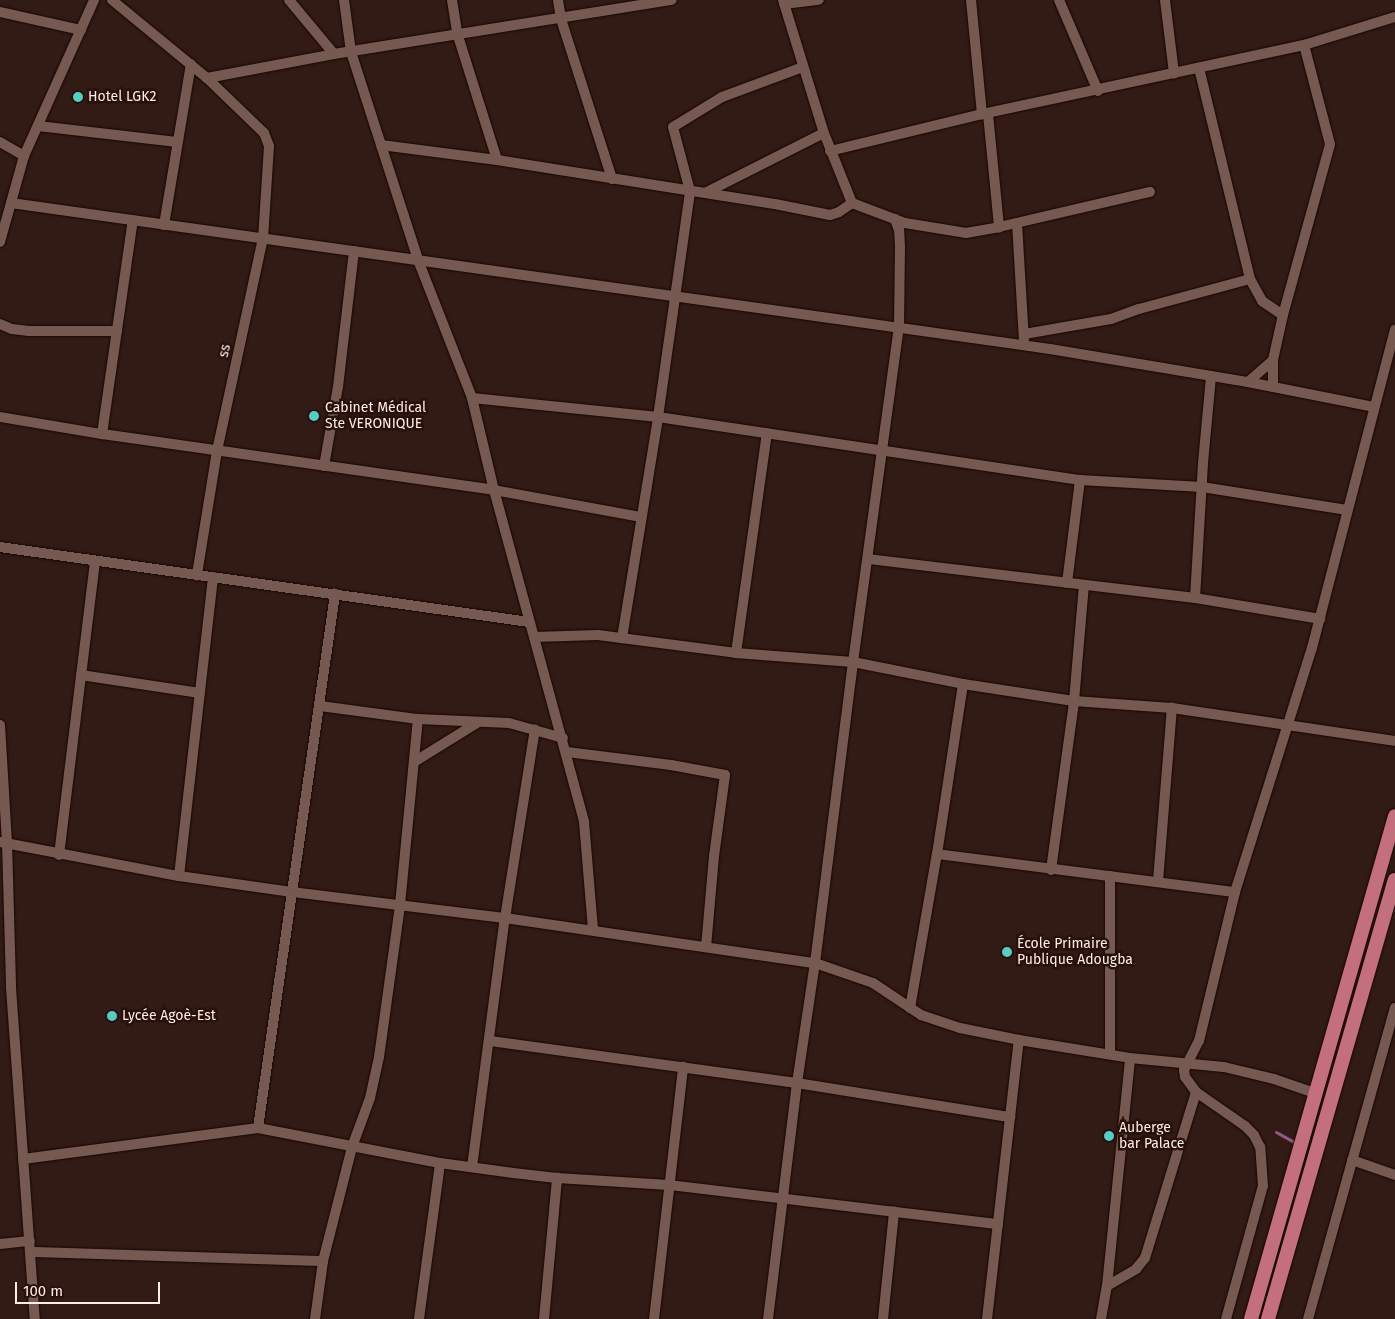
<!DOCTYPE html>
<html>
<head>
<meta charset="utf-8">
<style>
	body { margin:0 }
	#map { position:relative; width:1395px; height:1319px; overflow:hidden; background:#321b14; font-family:"Fira Sans",sans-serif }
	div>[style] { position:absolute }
	.stream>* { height:3px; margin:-1.5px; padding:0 1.5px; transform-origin:1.5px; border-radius:1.5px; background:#935b84 }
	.roads { filter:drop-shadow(0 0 1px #190502) drop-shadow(0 0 1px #190502) }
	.minor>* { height:10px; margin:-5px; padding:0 5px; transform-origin:5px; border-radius:5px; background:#765950 }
	.major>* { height:14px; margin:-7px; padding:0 7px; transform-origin:7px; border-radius:7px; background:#c46f7c }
	.dots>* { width:14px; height:14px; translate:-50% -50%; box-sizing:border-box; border:2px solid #28110b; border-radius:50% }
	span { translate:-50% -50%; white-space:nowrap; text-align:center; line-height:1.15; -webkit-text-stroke:5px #28110b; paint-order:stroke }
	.poi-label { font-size:14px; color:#fdece7 }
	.left { translate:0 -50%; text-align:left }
	.street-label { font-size:14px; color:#fdece7 }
	.scale { position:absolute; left:15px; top:1282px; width:145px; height:22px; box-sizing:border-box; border:2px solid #fdece7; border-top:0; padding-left:6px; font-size:15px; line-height:18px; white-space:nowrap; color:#fdece7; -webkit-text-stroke:4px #28110b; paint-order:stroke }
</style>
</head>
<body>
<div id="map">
	<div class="stream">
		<i style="left:1276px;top:1132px;width:21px;rotate:29deg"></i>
	</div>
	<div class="roads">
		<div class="minor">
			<i style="left:112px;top:0;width:123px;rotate:39.4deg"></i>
			<i style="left:207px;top:78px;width:79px;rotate:44deg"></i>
			<i style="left:264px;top:133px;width:14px;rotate:69deg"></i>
			<i style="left:269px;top:146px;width:92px;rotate:93.7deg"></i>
			<i style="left:263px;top:238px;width:218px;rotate:102.2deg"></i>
			<i style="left:217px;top:451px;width:126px;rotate:99.2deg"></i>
			<i style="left:289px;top:0;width:70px;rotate:50.2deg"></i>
			<i style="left:344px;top:0;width:52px;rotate:82.3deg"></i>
			<i style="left:351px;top:52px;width:219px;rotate:72.1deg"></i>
			<i style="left:418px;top:260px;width:148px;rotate:68.6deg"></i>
			<i style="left:472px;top:398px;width:95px;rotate:76.6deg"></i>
			<i style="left:494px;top:490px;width:344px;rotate:74.8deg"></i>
			<i style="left:584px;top:822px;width:108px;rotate:85.2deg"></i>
			<i style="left:452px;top:0;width:36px;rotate:81deg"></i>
			<i style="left:458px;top:36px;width:130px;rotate:72.5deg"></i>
			<i style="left:558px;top:0;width:19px;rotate:81deg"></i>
			<i style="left:561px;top:19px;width:168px;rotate:72.3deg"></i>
			<i style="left:783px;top:0;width:139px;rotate:72.9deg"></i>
			<i style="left:824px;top:133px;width:75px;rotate:68.2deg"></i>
			<i style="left:852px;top:203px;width:57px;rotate:20.7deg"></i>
			<i style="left:905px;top:223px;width:62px;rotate:9.3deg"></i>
			<i style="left:966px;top:233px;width:34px;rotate:-10deg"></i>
			<i style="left:999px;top:227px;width:155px;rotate:-13.1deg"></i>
			<i style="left:971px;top:0;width:115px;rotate:84.5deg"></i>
			<i style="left:1059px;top:0;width:99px;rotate:66.8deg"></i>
			<i style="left:1165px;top:0;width:74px;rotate:83deg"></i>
			<i style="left:784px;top:4px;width:35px;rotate:-7deg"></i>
			<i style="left:0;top:12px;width:83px;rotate:12.5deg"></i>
			<i style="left:1199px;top:68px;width:217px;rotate:76.4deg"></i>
			<i style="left:1250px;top:279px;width:25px;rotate:61deg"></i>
			<i style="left:1262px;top:301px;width:25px;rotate:34deg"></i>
			<i style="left:207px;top:78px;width:129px;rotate:-10.7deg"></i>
			<i style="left:334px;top:54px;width:342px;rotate:-9.1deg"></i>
			<i style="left:988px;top:114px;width:114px;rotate:84.4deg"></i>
			<i style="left:38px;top:126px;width:140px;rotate:6.6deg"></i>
			<i style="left:0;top:142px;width:28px;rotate:30deg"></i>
			<i style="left:381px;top:145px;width:117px;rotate:7.4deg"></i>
			<i style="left:497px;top:160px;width:281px;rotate:9deg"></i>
			<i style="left:775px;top:204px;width:56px;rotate:11.3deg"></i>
			<i style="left:830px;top:215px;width:9px;rotate:-18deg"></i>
			<i style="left:839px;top:212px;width:16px;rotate:-35deg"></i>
			<i style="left:830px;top:151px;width:156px;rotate:-13.7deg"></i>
			<i style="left:982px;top:114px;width:329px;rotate:-12.1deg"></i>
			<i style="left:1304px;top:45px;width:95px;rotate:-17.1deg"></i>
			<i style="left:705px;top:193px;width:133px;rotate:-26.8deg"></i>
			<i style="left:11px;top:203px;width:1049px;rotate:8deg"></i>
			<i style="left:1050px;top:349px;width:201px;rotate:9.5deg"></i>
			<i style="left:1248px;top:382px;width:128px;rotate:11.2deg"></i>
			<i style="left:1017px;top:223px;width:117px;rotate:86.6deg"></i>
			<i style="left:164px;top:225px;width:163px;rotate:-80.5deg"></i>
			<i style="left:0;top:242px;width:89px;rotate:-74.4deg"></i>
			<i style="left:24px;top:156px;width:171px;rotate:-65.8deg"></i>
			<i style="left:0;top:324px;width:13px;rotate:23deg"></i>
			<i style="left:12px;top:329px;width:17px;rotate:7deg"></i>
			<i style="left:29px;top:331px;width:88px"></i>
			<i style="left:1024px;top:334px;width:88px;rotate:-9.8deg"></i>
			<i style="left:1111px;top:319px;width:30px;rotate:-20deg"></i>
			<i style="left:1139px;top:309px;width:115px;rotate:-15.1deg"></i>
			<i style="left:1248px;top:382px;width:33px;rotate:-41deg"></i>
			<i style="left:1273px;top:387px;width:27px;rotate:-90deg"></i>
			<i style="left:1273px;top:360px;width:46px;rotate:-77.5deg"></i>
			<i style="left:1283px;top:315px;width:177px;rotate:-74.6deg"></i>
			<i style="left:1330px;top:144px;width:102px;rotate:-104.7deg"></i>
			<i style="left:472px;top:398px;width:187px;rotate:5.8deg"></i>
			<i style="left:658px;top:417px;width:427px;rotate:8.5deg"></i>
			<i style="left:1080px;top:480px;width:122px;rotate:3.3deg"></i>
			<i style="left:1202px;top:487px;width:147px;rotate:9deg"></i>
			<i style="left:0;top:417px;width:103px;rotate:9.5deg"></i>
			<i style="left:102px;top:434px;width:396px;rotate:8.1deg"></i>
			<i style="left:494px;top:490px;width:149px;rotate:10.4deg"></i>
			<i style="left:102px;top:434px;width:216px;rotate:-81.8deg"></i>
			<i style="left:324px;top:466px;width:80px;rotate:-80deg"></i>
			<i style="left:338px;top:387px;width:137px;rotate:-83.3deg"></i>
			<i style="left:0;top:547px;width:534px;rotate:8.07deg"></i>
			<i style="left:868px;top:559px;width:329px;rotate:6.8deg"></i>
			<i style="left:1195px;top:598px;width:127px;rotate:9.5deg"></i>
			<i style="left:1067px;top:583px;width:104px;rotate:-82.8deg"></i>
			<i style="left:1195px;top:598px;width:135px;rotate:-86.6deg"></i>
			<i style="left:1203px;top:463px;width:87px;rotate:-84.7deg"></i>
			<i style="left:534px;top:637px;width:64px;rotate:-1.8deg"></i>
			<i style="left:598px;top:635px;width:139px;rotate:7.4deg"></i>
			<i style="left:736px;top:653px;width:117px;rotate:4.4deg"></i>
			<i style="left:853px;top:662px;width:112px;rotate:11.3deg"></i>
			<i style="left:963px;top:684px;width:112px;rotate:8.7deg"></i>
			<i style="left:1074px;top:701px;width:98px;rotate:4.1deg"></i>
			<i style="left:1172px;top:708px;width:225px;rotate:8.4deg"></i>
			<i style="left:622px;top:638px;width:224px;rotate:-80.7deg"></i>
			<i style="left:658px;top:417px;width:228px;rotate:-81.9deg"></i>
			<i style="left:690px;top:191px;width:66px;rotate:-104.9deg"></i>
			<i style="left:673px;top:127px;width:57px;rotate:-31.5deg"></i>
			<i style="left:722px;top:97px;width:86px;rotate:-20.3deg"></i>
			<i style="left:736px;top:653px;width:222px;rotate:-82deg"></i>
			<i style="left:81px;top:675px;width:120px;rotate:8.6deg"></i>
			<i style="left:320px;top:706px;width:99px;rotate:7.6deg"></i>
			<i style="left:418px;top:719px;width:91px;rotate:2.5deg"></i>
			<i style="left:509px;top:723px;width:56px;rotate:15.5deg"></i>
			<i style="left:0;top:725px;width:117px;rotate:86.6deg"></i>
			<i style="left:7px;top:842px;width:146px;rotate:88.4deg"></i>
			<i style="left:11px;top:988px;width:332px;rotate:85.9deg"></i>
			<i style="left:567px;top:752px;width:105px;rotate:7.1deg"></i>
			<i style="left:671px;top:765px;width:55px;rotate:10.5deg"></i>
			<i style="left:725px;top:775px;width:82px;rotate:97.7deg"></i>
			<i style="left:714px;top:856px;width:91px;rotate:95deg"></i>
			<i style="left:414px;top:762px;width:74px;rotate:-31.8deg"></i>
			<i style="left:0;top:842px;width:182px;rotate:10.8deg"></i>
			<i style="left:179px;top:876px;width:114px;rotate:8.1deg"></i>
			<i style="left:292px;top:892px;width:215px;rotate:7deg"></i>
			<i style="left:505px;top:918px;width:313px;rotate:8.3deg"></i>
			<i style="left:815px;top:963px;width:61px;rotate:19deg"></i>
			<i style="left:873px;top:983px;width:58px;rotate:33.7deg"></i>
			<i style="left:921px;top:1015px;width:41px;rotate:18.4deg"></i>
			<i style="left:960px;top:1028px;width:60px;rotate:11.5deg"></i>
			<i style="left:1019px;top:1040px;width:112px;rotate:9.2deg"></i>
			<i style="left:1130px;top:1058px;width:94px;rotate:5.5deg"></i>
			<i style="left:1224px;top:1067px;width:51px;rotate:13.5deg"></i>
			<i style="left:1274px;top:1079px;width:43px;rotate:18.9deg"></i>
			<i style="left:937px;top:854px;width:300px;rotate:7.3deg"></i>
			<i style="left:59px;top:855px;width:296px;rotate:-83deg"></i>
			<i style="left:1051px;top:870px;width:171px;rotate:-82.2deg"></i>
			<i style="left:1074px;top:701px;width:116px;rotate:-85.1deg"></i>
			<i style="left:179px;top:876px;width:301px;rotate:-83.5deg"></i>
			<i style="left:1110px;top:876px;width:178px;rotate:90deg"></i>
			<i style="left:1158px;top:881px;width:174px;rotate:-85.4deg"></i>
			<i style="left:910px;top:1008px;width:156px;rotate:-80.1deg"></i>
			<i style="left:937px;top:854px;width:172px;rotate:-81.3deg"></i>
			<i style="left:490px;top:1041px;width:310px;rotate:7.8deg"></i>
			<i style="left:797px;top:1083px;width:216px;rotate:9.1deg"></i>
			<i style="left:258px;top:1128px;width:540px;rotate:-81.79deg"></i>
			<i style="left:23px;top:1159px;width:237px;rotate:-7.5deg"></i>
			<i style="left:258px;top:1128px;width:185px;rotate:10.9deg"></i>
			<i style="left:440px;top:1163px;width:74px;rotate:7.8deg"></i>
			<i style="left:513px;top:1173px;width:44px;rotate:6.5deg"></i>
			<i style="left:557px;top:1178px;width:112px;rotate:3.6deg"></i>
			<i style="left:669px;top:1185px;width:331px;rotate:6.8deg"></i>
			<i style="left:1352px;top:1160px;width:46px;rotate:19.2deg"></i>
			<i style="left:472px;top:1167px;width:251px;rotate:-82.5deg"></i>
			<i style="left:505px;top:918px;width:191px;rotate:-81deg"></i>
			<i style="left:0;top:1244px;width:30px;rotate:-6deg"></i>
			<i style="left:32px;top:1252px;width:291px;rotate:1.8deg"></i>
			<i style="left:1107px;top:1286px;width:34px;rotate:-30deg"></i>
			<i style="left:1136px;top:1269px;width:14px;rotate:-51deg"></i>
			<i style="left:1145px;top:1258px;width:174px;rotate:-72.9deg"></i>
			<i style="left:315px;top:1319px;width:59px;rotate:-82.1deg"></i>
			<i style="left:323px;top:1261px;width:118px;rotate:-75.7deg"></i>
			<i style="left:352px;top:1147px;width:52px;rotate:-69.8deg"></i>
			<i style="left:370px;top:1098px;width:42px;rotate:-77.6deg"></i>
			<i style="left:379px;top:1057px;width:153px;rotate:-82.1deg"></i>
			<i style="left:400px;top:905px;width:187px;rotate:-84.5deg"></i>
			<i style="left:419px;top:1319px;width:157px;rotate:-82.3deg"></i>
			<i style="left:544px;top:1319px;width:142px;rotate:-84.7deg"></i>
			<i style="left:654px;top:1319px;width:254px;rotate:-83.4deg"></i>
			<i style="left:768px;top:1319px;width:238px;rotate:-83deg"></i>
			<i style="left:797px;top:1083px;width:121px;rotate:-81.5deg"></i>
			<i style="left:815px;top:963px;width:303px;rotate:-82.8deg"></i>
			<i style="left:853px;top:662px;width:337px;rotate:-82.2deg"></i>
			<i style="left:899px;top:328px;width:81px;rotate:-89.3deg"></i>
			<i style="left:900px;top:247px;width:17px;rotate:-93deg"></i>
			<i style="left:899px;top:230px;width:12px;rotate:-110deg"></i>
			<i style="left:883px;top:1319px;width:108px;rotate:-84.1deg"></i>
			<i style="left:987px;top:1319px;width:281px;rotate:-83.5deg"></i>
			<i style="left:1101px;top:1319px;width:34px;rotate:-80deg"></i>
			<i style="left:1107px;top:1286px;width:229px;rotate:-84.2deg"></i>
			<i style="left:1226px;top:1319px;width:138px;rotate:-74.5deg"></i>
			<i style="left:1263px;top:1186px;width:39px;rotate:-94deg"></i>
			<i style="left:1260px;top:1147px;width:13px;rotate:-117deg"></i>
			<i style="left:1254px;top:1135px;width:13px;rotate:-135deg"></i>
			<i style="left:1245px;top:1126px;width:60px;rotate:-145.2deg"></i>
			<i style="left:1196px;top:1092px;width:19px;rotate:-126deg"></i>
			<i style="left:1185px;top:1077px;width:7px;rotate:-98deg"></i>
			<i style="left:1184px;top:1070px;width:33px;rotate:-63deg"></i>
			<i style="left:1199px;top:1041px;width:153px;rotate:-76.4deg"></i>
			<i style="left:1235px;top:892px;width:256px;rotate:-72.5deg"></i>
			<i style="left:1312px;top:648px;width:329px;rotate:-75.4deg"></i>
			<i style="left:1308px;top:1319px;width:323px;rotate:-74.4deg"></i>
		</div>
		<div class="major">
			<i style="left:1251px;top:1319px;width:523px;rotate:-74.02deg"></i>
			<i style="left:1268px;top:1319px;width:457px;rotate:-73.9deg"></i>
		</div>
	</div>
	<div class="dots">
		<i style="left:78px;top:97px;background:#56cec3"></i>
		<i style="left:314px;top:416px;background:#56cec3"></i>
		<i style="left:1007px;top:952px;background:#56cec3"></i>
		<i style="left:112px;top:1016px;background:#56cec3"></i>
		<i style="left:1109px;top:1136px;background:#56cec3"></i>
	</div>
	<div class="poi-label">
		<span class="left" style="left:88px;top:97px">Hotel LGK2</span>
		<span class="left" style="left:325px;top:416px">Cabinet Médical<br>Ste VERONIQUE</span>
		<span class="left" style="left:1017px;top:952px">École Primaire<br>Publique Adougba</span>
		<span class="left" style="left:122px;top:1016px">Lycée Agoè-Est</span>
		<span class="left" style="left:1119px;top:1136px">Auberge<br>bar Palace</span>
	</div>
	<div class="street-label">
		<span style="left:225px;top:351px;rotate:-78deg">ss</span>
	</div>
	<div class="scale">100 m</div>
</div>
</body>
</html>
